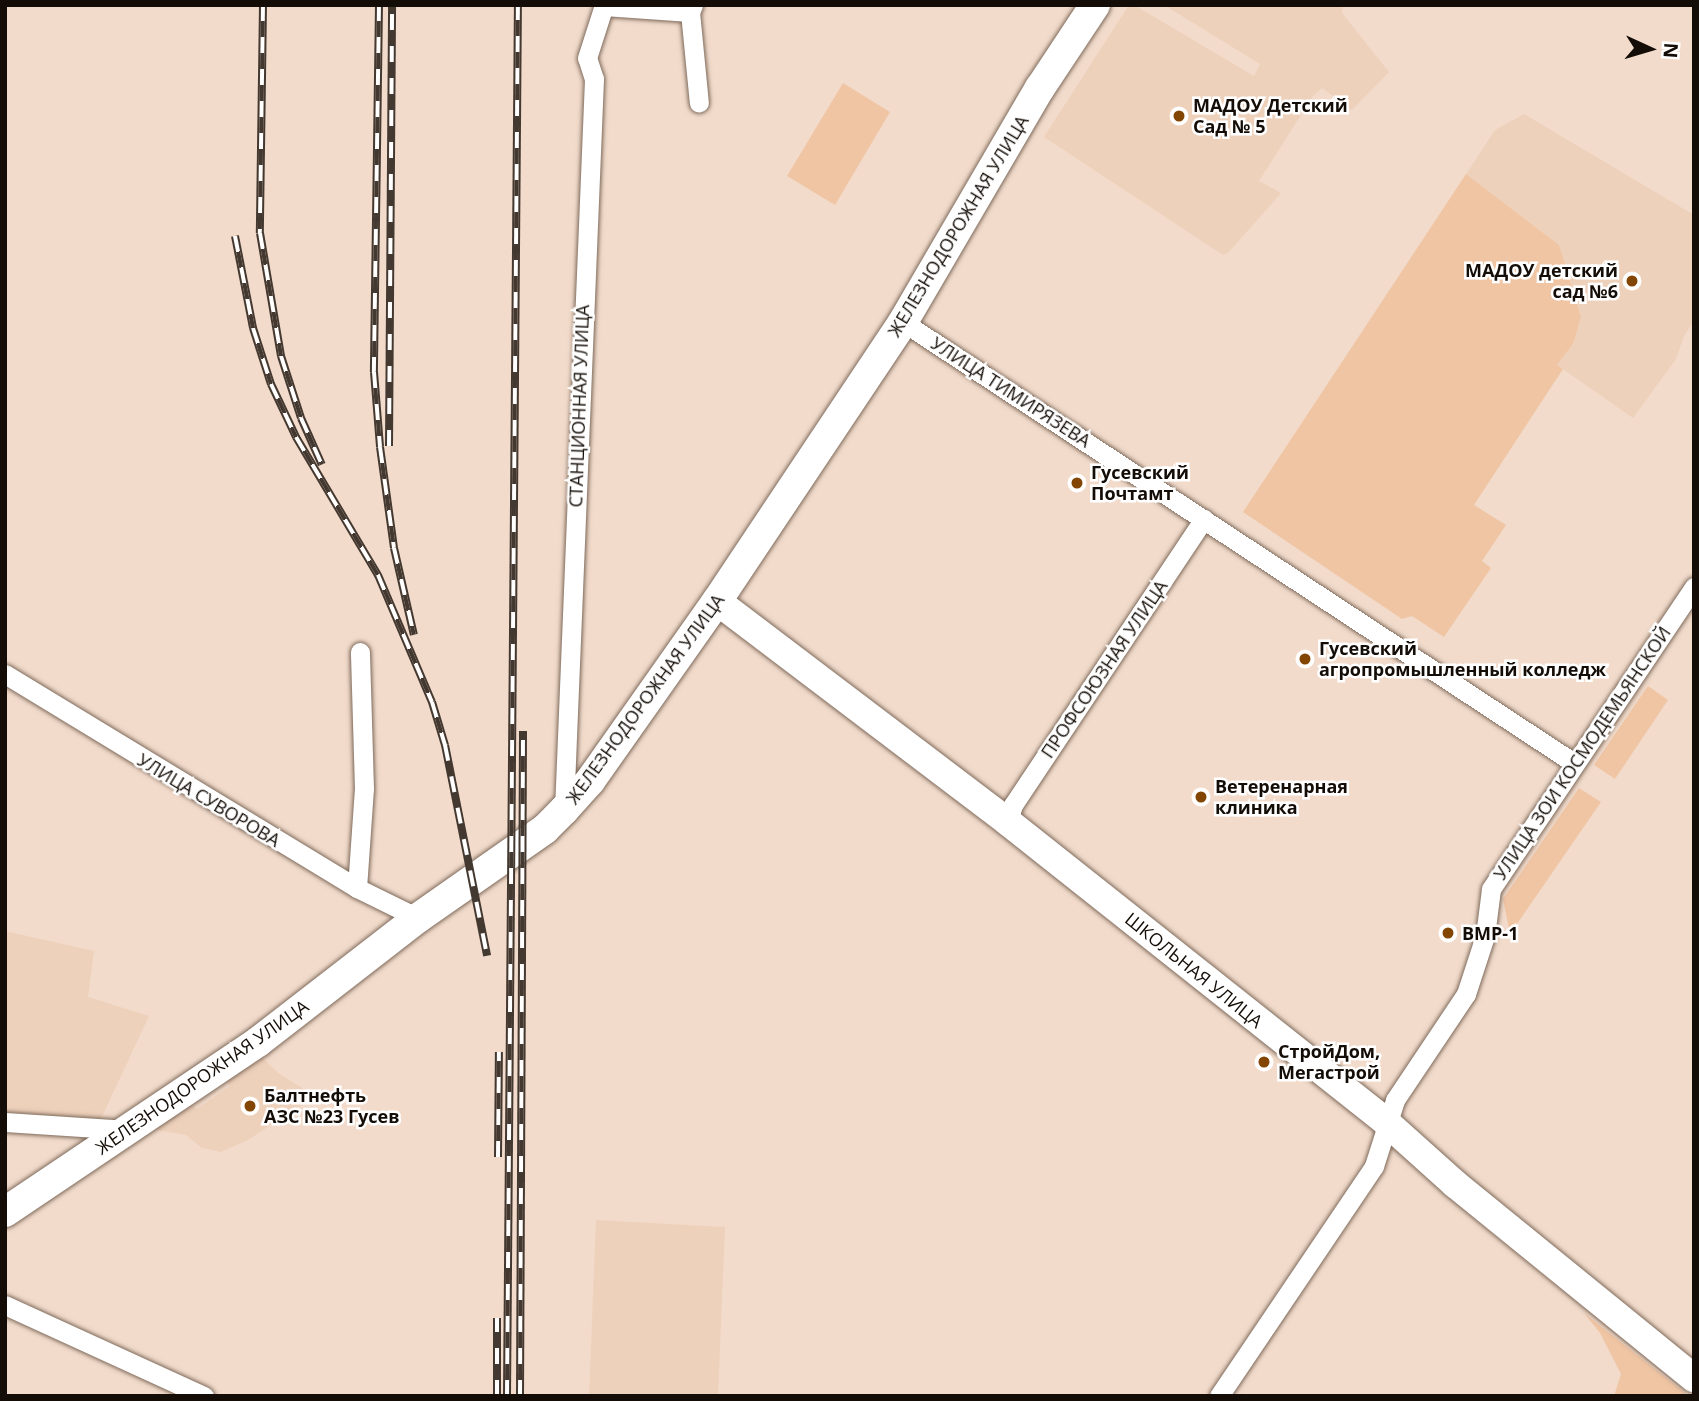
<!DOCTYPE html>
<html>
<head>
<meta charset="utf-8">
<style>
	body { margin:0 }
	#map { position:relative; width:1699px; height:1401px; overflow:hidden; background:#f2dbcb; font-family:"Open Sans",sans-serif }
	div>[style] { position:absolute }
	.built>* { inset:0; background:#eed1bb }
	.green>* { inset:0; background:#f0c5a4 }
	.roads { filter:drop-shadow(0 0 2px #7e6a5b) drop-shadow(0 0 2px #7e6a5b) }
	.street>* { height:19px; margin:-9.5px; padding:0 9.5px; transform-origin:9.5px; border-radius:9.5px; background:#fff }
	.secondary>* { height:28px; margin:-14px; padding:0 14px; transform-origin:14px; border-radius:14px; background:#fff }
	.primary>* { height:30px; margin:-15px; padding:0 15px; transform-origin:15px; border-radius:15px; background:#fff }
	.rail>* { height:8px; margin-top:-4px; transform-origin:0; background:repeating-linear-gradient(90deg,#fff 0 16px,#443931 0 32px); box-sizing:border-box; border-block:2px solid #443931 }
	.dots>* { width:19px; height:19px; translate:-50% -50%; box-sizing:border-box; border:4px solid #fff; border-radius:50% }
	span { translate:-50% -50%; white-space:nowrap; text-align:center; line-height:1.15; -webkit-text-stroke:5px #fff; paint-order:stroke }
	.poi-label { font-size:18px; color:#140d07; font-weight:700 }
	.left { translate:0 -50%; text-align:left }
	.right { translate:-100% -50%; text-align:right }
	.street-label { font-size:18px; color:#140d07 }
	.frame { position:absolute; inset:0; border:7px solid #140d07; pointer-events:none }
	.north { position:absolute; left:1615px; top:14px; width:70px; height:70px; -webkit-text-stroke:5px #fff; paint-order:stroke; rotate:94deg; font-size:19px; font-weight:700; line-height:28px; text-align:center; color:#140d07 }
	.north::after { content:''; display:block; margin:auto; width:24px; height:32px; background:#140d07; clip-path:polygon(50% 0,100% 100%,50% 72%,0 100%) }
</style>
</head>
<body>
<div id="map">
	<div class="built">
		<i style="clip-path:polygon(1129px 5px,1134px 5px,1254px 76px,1260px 64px,1164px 5px,1343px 5px,1342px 13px,1389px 72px,1352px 110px,1322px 88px,1313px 96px,1259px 181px,1281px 193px,1228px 253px,1223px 255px,1044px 137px)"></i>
		<i style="clip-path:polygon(1524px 114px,1694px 215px,1694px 321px,1684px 336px,1676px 359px,1633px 418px,1557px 365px,1573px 344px,1559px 245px,1466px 174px,1495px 130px)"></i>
		<i style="clip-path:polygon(5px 931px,94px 951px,88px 997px,149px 1016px,98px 1125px,5px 1119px)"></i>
		<i style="clip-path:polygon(259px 1054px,278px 1073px,315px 1096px,248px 1140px,221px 1152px,202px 1148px,186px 1135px,147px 1128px,190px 1103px,197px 1109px,230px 1086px,225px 1078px)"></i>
		<i style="clip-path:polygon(596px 1220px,725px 1227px,718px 1396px,589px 1396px)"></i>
	</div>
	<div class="green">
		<i style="clip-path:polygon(843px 83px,890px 112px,835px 205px,787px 176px)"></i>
		<i style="clip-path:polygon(1466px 174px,1559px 245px,1581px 317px,1573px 344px,1557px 365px,1563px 369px,1474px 505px,1506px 525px,1482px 561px,1491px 568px,1444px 637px,1412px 616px,1402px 619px,1243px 512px)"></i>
		<i style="clip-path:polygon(1648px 686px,1668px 700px,1615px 779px,1594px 765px)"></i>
		<i style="clip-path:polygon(1579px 788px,1601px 802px,1510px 934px,1503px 899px)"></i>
		<i style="clip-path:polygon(1584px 1313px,1689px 1396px,1614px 1396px,1621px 1374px,1600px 1333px)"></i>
	</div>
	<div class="roads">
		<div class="street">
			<i style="left:693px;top:5px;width:8px;rotate:113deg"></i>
			<i style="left:690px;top:12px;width:91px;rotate:84.4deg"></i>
			<i style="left:604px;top:6px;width:86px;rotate:4deg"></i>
			<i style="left:903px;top:322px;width:803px;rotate:33.31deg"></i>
			<i style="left:5px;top:674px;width:412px;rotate:31.3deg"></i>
			<i style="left:357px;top:888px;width:68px;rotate:26.2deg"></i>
			<i style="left:564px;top:810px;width:732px;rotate:-87.65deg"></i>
			<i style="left:594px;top:79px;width:22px;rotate:-108deg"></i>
			<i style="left:587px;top:58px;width:56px;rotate:-72.2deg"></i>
			<i style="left:1008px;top:822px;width:18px;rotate:-74deg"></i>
			<i style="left:1013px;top:805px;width:344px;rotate:-56.3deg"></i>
			<i style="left:357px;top:888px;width:99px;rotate:-86deg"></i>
			<i style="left:364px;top:789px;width:137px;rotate:-91.7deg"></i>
			<i style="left:5px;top:1122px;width:123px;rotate:3.7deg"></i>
			<i style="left:5px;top:1305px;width:219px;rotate:24.6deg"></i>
			<i style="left:1219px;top:1396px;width:277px;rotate:-56deg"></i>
			<i style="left:1374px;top:1166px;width:69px;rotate:-72.3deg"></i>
			<i style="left:1395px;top:1100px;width:128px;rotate:-56.2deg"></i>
			<i style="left:1466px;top:994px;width:61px;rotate:-71.9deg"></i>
			<i style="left:1485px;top:936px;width:47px;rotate:-82.7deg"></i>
			<i style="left:1491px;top:889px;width:364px;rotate:-56.1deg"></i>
		</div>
		<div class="secondary">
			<i style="left:717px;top:601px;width:365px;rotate:37.2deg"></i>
			<i style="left:1008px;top:822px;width:483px;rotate:38.4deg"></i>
			<i style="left:1386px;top:1122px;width:93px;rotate:41.9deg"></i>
			<i style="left:1455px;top:1184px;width:308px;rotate:39.1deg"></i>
		</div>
		<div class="primary">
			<i style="left:5px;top:1212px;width:305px;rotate:-33.9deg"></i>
			<i style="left:258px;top:1042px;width:202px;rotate:-37.8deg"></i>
			<i style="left:418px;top:918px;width:155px;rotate:-35deg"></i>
			<i style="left:545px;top:829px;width:27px;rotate:-45deg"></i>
			<i style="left:564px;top:810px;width:39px;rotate:-48deg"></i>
			<i style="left:590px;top:781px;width:220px;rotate:-54.8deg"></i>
			<i style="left:717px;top:601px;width:335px;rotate:-56.3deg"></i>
			<i style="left:903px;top:322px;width:271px;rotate:-59.7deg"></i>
			<i style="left:1040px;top:88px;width:100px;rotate:-56.5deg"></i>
		</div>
	</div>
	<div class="rail">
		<i style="left:263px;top:5px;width:228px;rotate:90.8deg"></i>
		<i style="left:260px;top:233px;width:125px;rotate:80.3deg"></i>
		<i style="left:281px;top:356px;width:65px;rotate:72.1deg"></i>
		<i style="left:301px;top:418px;width:51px;rotate:65.9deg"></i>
		<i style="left:379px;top:5px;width:367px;rotate:90.8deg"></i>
		<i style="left:374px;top:372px;width:75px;rotate:85.4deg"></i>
		<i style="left:380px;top:447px;width:102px;rotate:82.1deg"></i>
		<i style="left:394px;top:548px;width:89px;rotate:77.1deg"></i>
		<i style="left:235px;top:236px;width:94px;rotate:78.9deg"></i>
		<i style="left:253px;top:328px;width:59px;rotate:72.2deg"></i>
		<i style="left:271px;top:384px;width:59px;rotate:64.7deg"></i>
		<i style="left:296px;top:437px;width:161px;rotate:59.3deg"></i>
		<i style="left:378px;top:575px;width:138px;rotate:67deg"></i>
		<i style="left:432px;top:702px;width:45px;rotate:73.2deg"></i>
		<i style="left:445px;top:745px;width:215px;rotate:78.7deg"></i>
		<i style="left:389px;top:446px;width:441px;rotate:-89.6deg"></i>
		<i style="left:498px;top:1157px;width:105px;rotate:-89.5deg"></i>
		<i style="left:497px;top:1396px;width:78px;rotate:-90deg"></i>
		<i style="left:507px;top:1396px;width:1391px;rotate:-89.55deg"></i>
		<i style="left:520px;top:1396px;width:665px;rotate:-89.74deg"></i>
	</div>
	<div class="dots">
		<i style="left:1179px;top:116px;background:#834602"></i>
		<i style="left:1632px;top:281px;background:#834602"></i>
		<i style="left:1077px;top:483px;background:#834602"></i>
		<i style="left:1305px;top:659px;background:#834602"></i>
		<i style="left:1201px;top:797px;background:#834602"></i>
		<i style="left:1448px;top:933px;background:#834602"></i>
		<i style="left:1264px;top:1062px;background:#834602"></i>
		<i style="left:250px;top:1106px;background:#834602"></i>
	</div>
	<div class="poi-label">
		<span class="left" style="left:1193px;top:116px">МАДОУ Детский<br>Сад № 5</span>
		<span class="right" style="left:1618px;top:281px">МАДОУ детский<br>сад №6</span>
		<span class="left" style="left:1091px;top:483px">Гусевский<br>Почтамт</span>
		<span class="left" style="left:1319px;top:659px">Гусевский<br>агропромышленный колледж</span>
		<span class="left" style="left:1215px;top:797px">Ветеренарная<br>клиника</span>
		<span class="left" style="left:1462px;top:933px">BMP-1</span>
		<span class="left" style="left:1278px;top:1062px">СтройДом,<br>Мегастрой</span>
		<span class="left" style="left:264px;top:1106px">Балтнефть<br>АЗС №23 Гусев</span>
	</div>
	<div class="street-label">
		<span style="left:958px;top:226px;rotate:-59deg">ЖЕЛЕЗНОДОРОЖНАЯ УЛИЦА</span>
		<span style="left:1011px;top:392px;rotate:33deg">УЛИЦА ТИМИРЯЗЕВА</span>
		<span style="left:579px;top:406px;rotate:-88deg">СТАНЦИОННАЯ УЛИЦА</span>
		<span style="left:1104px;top:669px;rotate:-56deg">ПРОФСОЮЗНАЯ УЛИЦА</span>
		<span style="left:645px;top:699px;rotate:-54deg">ЖЕЛЕЗНОДОРОЖНАЯ УЛИЦА</span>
		<span style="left:1582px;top:753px;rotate:-56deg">УЛИЦА ЗОИ КОСМОДЕМЬЯНСКОЙ</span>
		<span style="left:209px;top:800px;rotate:31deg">УЛИЦА СУВОРОВА</span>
		<span style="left:1194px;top:970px;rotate:39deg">ШКОЛЬНАЯ УЛИЦА</span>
		<span style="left:202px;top:1077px;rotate:-35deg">ЖЕЛЕЗНОДОРОЖНАЯ УЛИЦА</span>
	</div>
	<div class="frame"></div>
	<div class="north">N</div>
</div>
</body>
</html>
